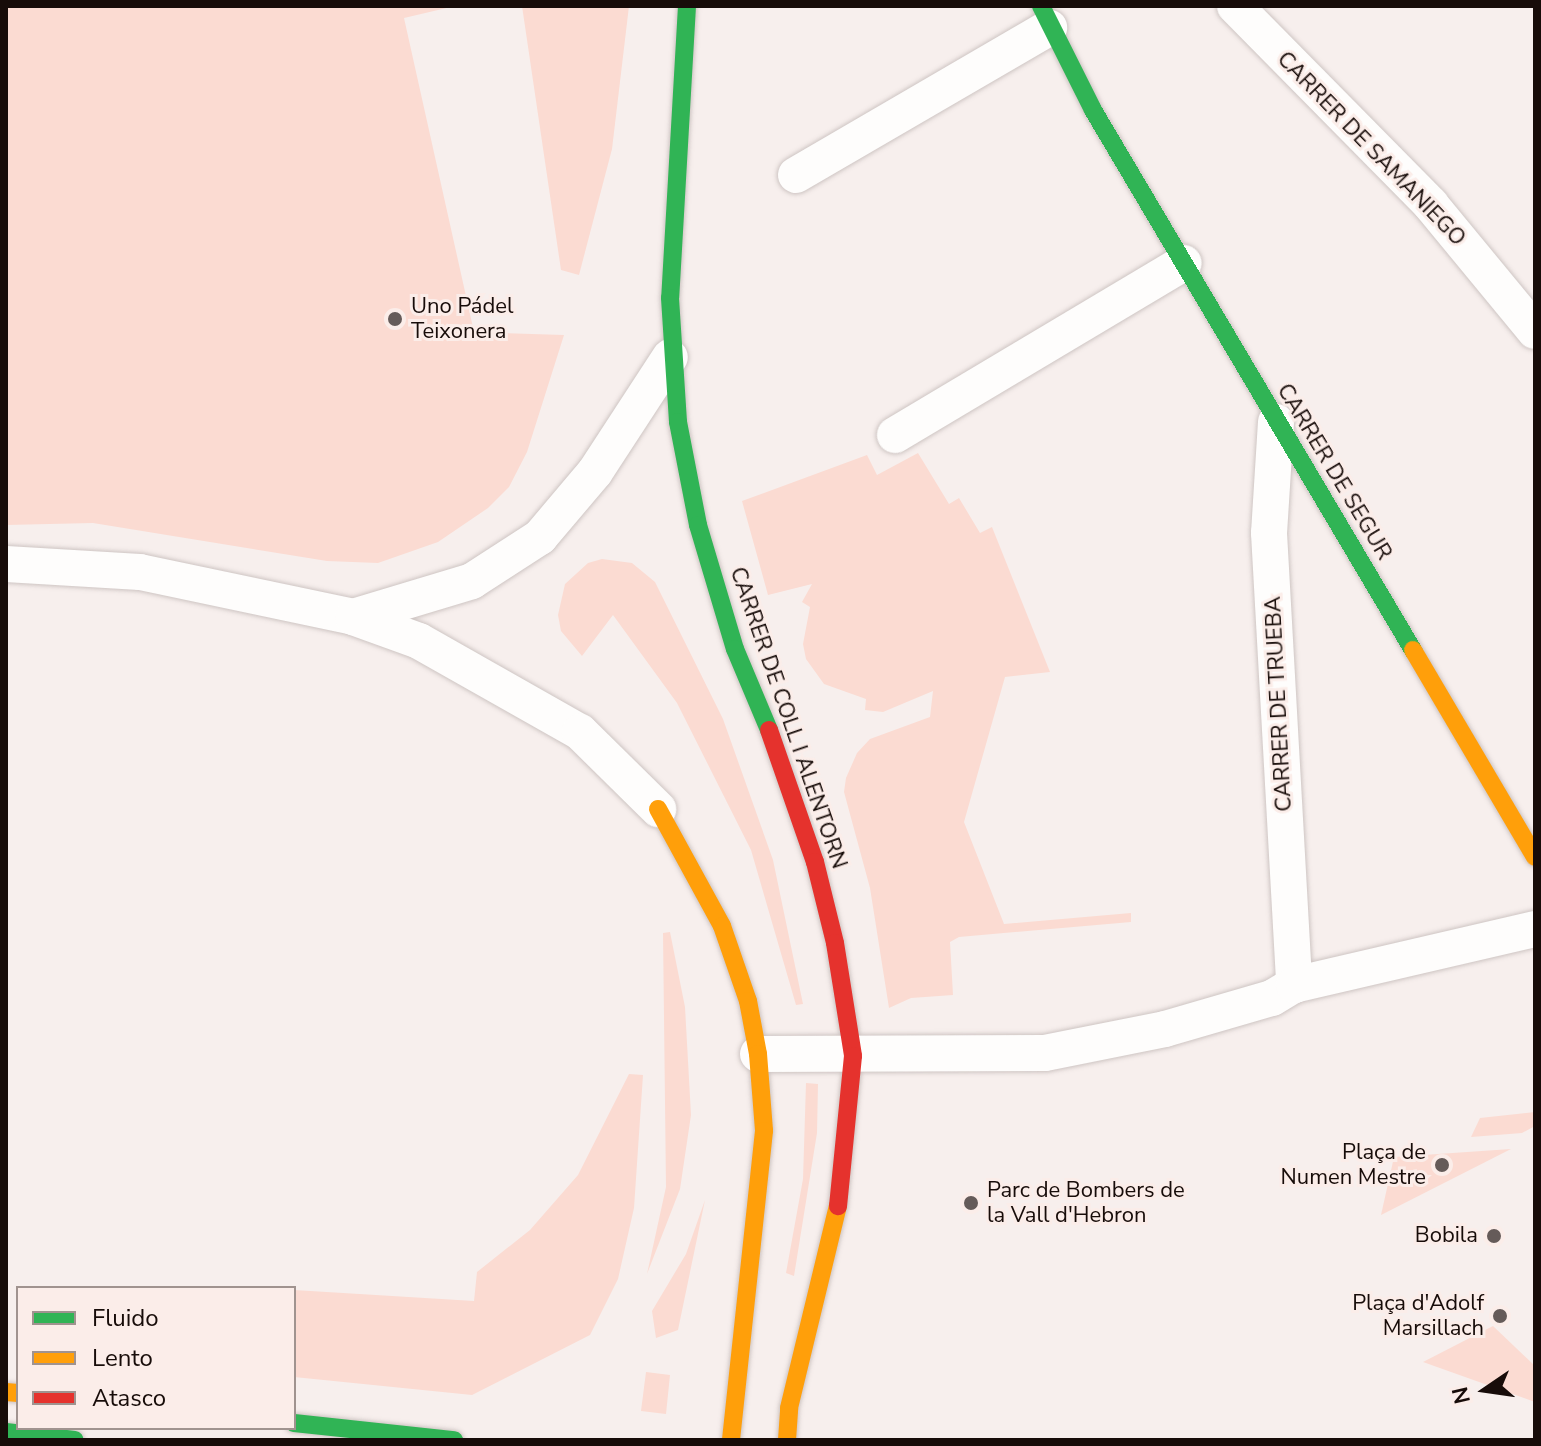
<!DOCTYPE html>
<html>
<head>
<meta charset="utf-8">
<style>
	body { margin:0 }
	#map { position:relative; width:1541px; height:1446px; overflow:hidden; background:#f7efed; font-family:"Nunito Sans",sans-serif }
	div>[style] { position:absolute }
	.green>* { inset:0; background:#fbdbd2 }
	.roads { filter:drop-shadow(0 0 2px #cec5c3) drop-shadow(0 0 2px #cec5c3) }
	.street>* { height:36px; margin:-18px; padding:0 18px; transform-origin:18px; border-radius:18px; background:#fefdfc }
	.fast>* { height:18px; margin:-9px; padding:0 9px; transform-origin:9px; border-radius:9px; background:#30b455 }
	.slow>* { height:18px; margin:-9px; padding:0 9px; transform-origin:9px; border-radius:9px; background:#ff9f0a }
	.jam>* { height:18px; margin:-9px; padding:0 9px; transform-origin:9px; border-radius:9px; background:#e5322d }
	.dots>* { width:22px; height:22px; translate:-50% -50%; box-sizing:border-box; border:4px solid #fbede9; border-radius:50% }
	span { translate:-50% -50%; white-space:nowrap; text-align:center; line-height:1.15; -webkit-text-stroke:6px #fbede9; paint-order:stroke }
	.street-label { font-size:22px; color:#170c09 }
	.poi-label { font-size:22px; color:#170c09 }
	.left { translate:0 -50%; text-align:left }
	.right { translate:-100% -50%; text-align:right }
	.frame { position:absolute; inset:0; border:8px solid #170c09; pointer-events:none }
	.legend { position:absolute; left:16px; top:1286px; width:280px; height:144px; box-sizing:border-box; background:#fbede9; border:2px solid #a0938f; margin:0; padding:10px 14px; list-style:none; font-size:24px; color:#170c09 }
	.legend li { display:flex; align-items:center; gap:16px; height:40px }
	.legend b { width:40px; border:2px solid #a0938f }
	.north { position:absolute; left:1445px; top:1350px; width:80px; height:80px; -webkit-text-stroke:6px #fbede9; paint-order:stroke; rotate:257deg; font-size:22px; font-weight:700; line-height:32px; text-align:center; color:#170c09 }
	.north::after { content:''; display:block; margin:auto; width:28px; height:36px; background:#170c09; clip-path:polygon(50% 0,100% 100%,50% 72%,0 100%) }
</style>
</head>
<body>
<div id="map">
	<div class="green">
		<i style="clip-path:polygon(6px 6px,455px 6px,404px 18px,474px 332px,564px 335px,527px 452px,509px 487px,488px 508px,438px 542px,378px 563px,327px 561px,93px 523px,6px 525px)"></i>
		<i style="clip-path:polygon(522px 6px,629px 6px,612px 149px,579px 275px,561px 270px)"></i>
		<i style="clip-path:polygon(918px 453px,949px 504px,959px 498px,980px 533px,992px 527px,1050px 672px,1005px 677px,964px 822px,1004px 924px,1131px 913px,1131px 922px,959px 937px,950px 942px,953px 995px,911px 998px,889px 1008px,870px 888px,844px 792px,846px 778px,857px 753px,870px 739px,930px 717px,933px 691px,883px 712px,865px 710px,866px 699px,824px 684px,806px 659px,803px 644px,810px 607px,802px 602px,812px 584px,768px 595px,742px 501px,867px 455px,877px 475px)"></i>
		<i style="clip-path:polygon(602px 559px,632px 563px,655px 582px,723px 719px,773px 860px,803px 1004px,796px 1005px,751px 850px,677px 703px,613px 615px,582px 656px,561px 631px,558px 615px,565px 584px,588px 563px)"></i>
		<i style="clip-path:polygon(670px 932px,685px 1007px,691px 1115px,680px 1189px,647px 1274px,666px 1187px,663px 933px)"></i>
		<i style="clip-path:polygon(629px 1074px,643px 1075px,634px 1208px,618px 1279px,590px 1335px,472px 1395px,294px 1377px,294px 1290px,474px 1301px,477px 1272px,530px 1230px,578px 1175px)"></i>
		<i style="clip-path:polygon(806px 1083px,818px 1084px,817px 1133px,794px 1276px,786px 1273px,803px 1179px)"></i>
		<i style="clip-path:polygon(1535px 1112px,1535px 1126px,1522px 1133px,1471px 1137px,1480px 1118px)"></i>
		<i style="clip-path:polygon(1511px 1149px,1381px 1215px,1394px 1157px)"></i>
		<i style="clip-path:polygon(705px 1200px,678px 1330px,656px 1338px,652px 1311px,686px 1254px)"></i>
		<i style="clip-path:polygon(1493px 1326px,1535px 1366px,1535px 1402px,1423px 1362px)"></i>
		<i style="clip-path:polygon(646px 1372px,670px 1375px,666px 1414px,641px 1411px)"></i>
	</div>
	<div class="roads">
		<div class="street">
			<i style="left:1235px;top:6px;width:279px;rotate:45.4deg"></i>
			<i style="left:1431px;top:205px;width:163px;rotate:50.5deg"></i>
			<i style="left:796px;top:175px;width:293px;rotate:-30.2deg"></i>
			<i style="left:1276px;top:422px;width:111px;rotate:93.6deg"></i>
			<i style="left:1269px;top:533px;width:453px;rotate:86.8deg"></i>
			<i style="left:895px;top:435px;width:336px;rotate:-30.8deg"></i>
			<i style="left:6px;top:564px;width:134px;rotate:3.4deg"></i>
			<i style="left:140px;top:572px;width:218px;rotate:11.9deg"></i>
			<i style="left:353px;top:617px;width:70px;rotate:20deg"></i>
			<i style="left:419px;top:641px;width:185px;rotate:29.5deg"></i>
			<i style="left:580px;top:732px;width:110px;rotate:44.6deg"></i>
			<i style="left:353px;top:617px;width:124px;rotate:-16.8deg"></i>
			<i style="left:472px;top:581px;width:81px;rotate:-32.9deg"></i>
			<i style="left:540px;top:537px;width:85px;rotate:-49.8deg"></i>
			<i style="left:595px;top:472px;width:137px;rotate:-56.9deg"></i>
			<i style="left:758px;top:1054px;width:287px;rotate:-0.2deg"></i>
			<i style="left:1045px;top:1053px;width:122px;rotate:-11.3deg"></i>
			<i style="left:1165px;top:1029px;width:111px;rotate:-16.2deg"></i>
			<i style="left:1272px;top:998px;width:26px;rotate:-31deg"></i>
			<i style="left:1294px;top:985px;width:247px;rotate:-13.1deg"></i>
		</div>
		<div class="fast">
			<i style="left:687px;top:6px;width:292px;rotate:93.3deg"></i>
			<i style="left:670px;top:298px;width:124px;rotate:86.3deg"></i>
			<i style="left:678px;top:422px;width:105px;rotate:79deg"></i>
			<i style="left:698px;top:525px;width:129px;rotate:73.4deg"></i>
			<i style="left:735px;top:649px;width:88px;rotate:67.2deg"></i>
			<i style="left:1041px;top:6px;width:116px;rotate:63.4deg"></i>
			<i style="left:1093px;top:110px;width:628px;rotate:59.35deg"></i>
			<i style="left:294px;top:1423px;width:161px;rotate:6.1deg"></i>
			<i style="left:6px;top:1432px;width:69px;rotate:6.6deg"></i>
		</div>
		<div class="slow">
			<i style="left:1413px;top:650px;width:240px;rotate:59.5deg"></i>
			<i style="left:658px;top:809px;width:133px;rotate:61.3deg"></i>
			<i style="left:722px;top:926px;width:79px;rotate:70.9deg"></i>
			<i style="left:748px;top:1001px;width:54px;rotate:79.3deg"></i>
			<i style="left:758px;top:1054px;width:77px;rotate:85.5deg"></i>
			<i style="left:764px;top:1131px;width:311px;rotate:96.1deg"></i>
			<i style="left:6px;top:1392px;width:12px;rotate:5deg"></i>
			<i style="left:787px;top:1440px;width:32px;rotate:-86deg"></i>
			<i style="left:789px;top:1408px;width:208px;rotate:-76.4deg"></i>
		</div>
		<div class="jam">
			<i style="left:769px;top:730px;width:140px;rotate:70.8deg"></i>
			<i style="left:815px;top:862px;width:83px;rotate:76.1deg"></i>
			<i style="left:835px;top:943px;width:114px;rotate:80.9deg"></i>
			<i style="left:853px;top:1056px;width:151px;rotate:95.7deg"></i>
		</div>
	</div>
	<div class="dots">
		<i style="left:395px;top:319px;background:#655b59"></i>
		<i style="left:1442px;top:1165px;background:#655b59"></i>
		<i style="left:971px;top:1203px;background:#655b59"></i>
		<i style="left:1494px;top:1236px;background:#655b59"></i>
		<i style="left:1500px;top:1316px;background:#655b59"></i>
	</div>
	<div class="street-label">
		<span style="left:1371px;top:149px;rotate:46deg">CARRER DE SAMANIEGO</span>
		<span style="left:1334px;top:472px;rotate:59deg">CARRER DE SEGUR</span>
		<span style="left:1279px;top:704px;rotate:-93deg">CARRER DE TRUEBA</span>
		<span style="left:788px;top:718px;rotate:71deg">CARRER DE COLL I ALENTORN</span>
	</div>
	<div class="poi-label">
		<span class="left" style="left:411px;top:319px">Uno Pádel<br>Teixonera</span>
		<span class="right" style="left:1426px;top:1165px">Plaça de<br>Numen Mestre</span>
		<span class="left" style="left:987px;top:1203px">Parc de Bombers de<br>la Vall d'Hebron</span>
		<span class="right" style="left:1478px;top:1236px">Bobila</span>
		<span class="right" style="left:1484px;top:1316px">Plaça d'Adolf<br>Marsillach</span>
	</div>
	<div class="frame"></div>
	<ul class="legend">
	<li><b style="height:10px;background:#30b455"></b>Fluido</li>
	<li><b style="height:10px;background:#ff9f0a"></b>Lento</li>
	<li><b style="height:10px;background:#e5322d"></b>Atasco</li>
	</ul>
	<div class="north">N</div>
</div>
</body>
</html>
